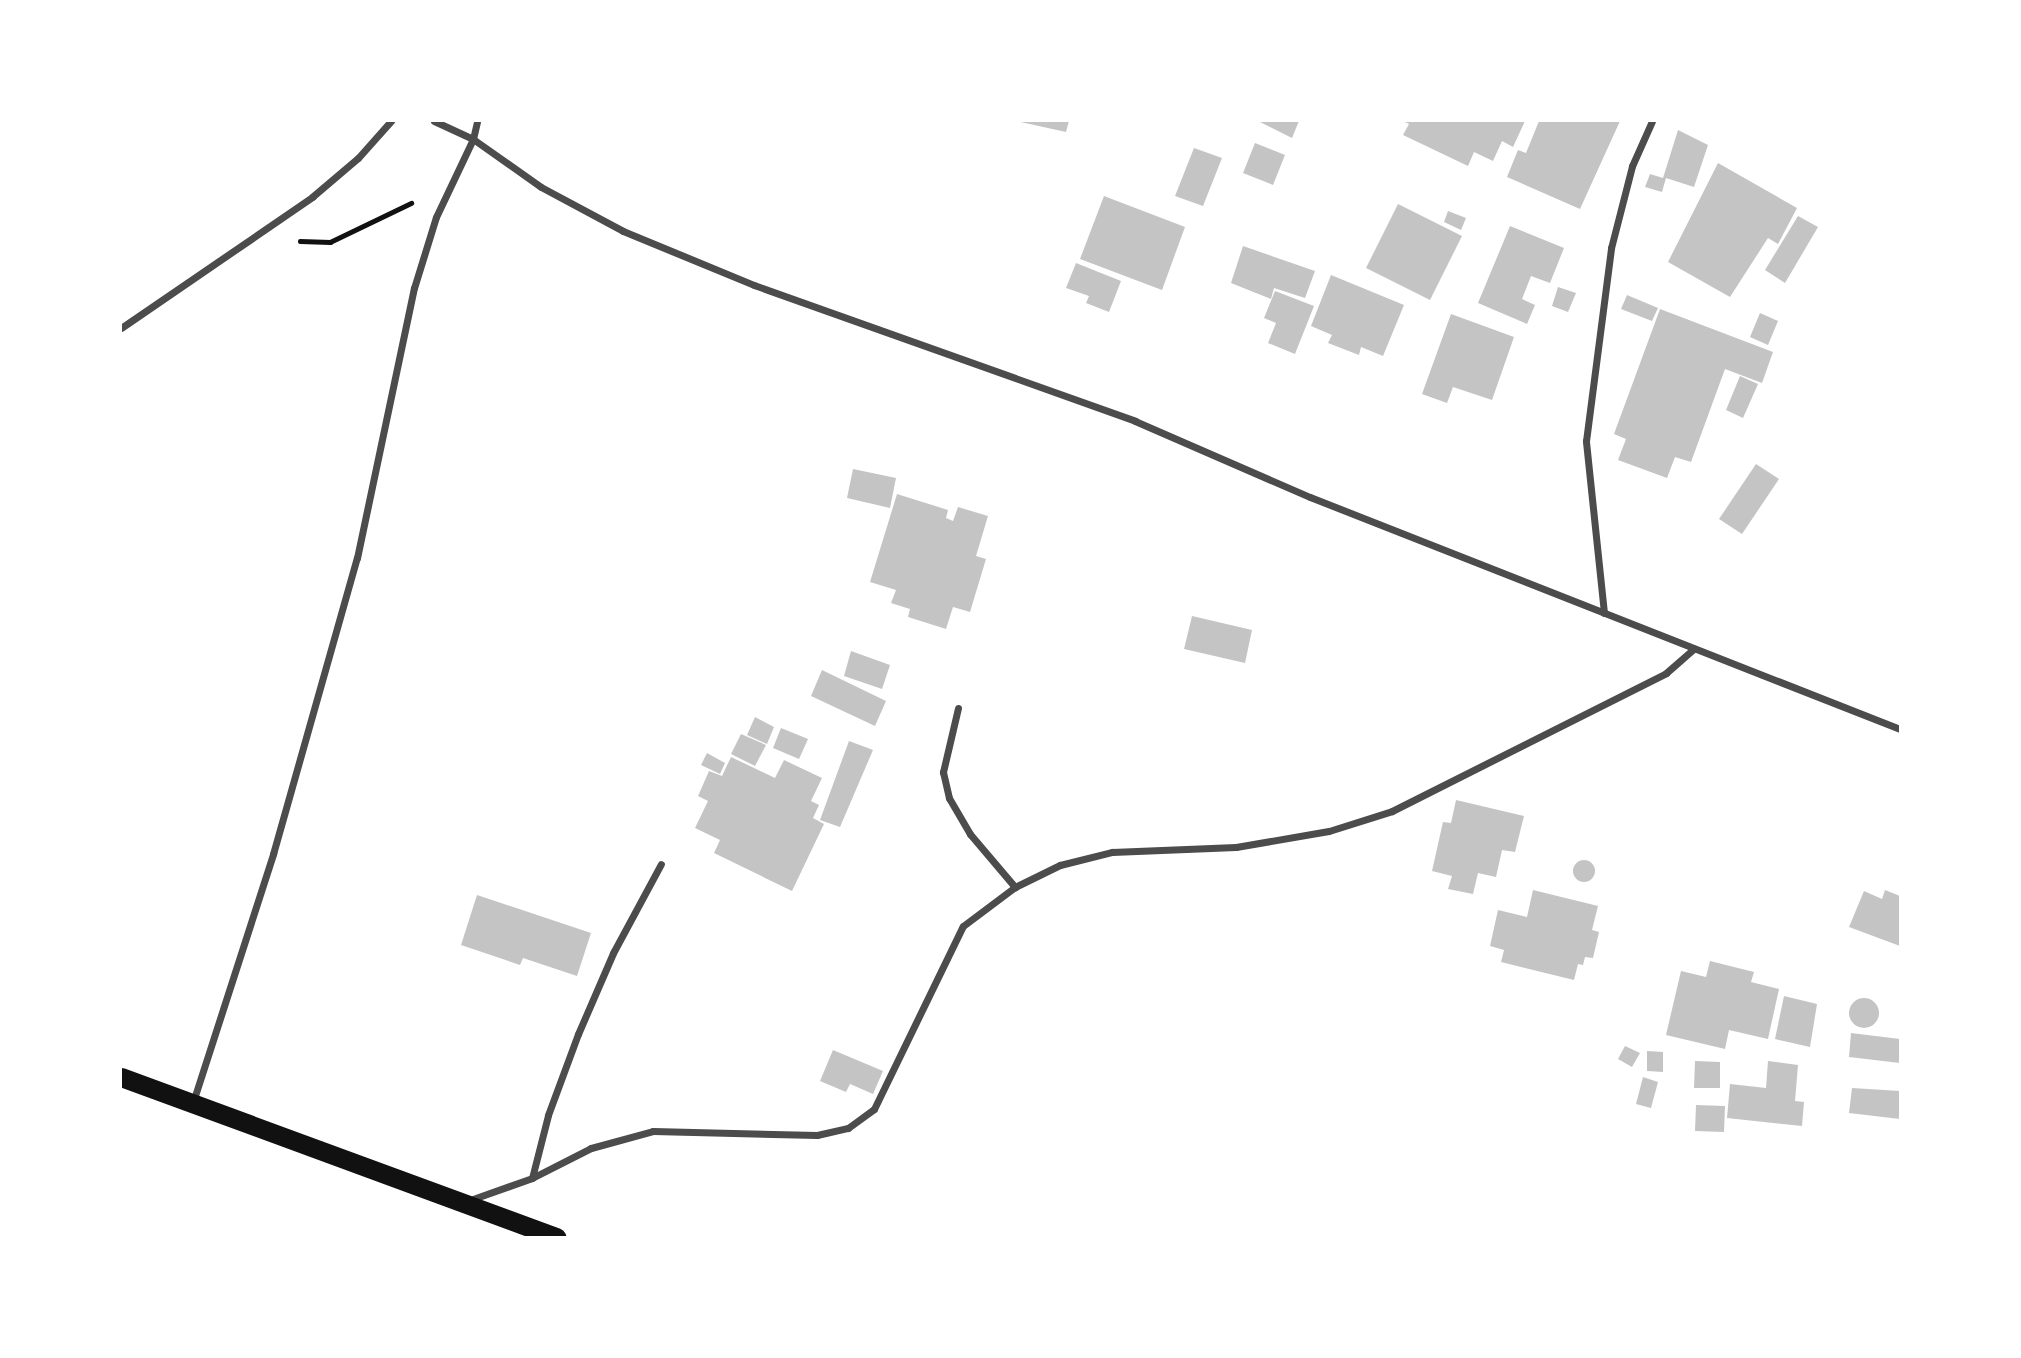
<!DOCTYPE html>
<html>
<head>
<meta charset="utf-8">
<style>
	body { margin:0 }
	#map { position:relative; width:2021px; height:1358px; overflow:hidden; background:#fff; font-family:"Alegreya Sans",sans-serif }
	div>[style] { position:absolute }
	.building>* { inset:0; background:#c4c4c4 }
	.round { border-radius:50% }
	.path>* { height:4.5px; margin:-2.25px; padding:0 2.25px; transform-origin:2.25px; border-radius:2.25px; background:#111 }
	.minor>* { height:7px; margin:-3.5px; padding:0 3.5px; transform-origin:3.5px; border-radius:3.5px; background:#4c4c4c }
	.trunk>* { height:19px; margin:-9.5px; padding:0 9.5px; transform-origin:9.5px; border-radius:9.5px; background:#111 }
	span { translate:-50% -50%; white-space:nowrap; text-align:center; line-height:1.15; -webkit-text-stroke:7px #fff; paint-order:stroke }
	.frame { position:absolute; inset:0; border:122px solid #fff; pointer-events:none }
</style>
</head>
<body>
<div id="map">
	<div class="building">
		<i style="clip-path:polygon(1016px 121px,1069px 121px,1066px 132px)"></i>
		<i style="clip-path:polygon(1258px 121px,1299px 121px,1292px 138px)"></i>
		<i style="clip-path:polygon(1403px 121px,1525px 121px,1513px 147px,1502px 141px,1493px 161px,1474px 152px,1468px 166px,1403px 135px,1409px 124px)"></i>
		<i style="clip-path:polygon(1539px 121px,1620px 121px,1580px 209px,1507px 177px,1518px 150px,1526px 153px)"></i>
		<i style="clip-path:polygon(1678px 130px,1708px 145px,1694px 187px,1666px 178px,1662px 192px,1645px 187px,1650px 174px,1663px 178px)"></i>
		<i style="clip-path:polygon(1255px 143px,1285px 155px,1273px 185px,1243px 173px)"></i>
		<i style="clip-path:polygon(1194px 148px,1222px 158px,1203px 206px,1175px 196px)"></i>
		<i style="clip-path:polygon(1718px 163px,1797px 208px,1778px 244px,1768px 238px,1730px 297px,1668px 262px)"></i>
		<i style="clip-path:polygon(1104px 196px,1185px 227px,1162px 290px,1080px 259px)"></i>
		<i style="clip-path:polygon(1398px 204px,1462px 236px,1430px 300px,1366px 268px)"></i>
		<i style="clip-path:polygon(1448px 211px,1466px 218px,1461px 230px,1444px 222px)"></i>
		<i style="clip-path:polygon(1798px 216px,1818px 227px,1785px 283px,1765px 270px)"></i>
		<i style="clip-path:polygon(1510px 226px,1564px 248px,1550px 283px,1531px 276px,1522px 299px,1535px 305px,1527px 324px,1478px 303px)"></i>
		<i style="clip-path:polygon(1243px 246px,1315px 271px,1305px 298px,1274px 288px,1271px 299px,1231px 283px)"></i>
		<i style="clip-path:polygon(1076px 263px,1121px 281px,1109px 312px,1086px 303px,1089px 296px,1066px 288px)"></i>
		<i style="clip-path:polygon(1331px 275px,1404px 305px,1383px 356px,1361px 347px,1359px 355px,1328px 343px,1332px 335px,1311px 326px)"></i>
		<i style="clip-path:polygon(1558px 287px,1576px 293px,1568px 312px,1552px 306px)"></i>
		<i style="clip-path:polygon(1275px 291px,1314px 306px,1295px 354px,1268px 343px,1276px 323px,1264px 318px)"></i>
		<i style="clip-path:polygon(1627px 295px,1658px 308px,1652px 321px,1621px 309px)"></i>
		<i style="clip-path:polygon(1660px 309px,1773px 352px,1762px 383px,1725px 369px,1691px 462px,1675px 457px,1667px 478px,1618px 460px,1626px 439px,1614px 434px)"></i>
		<i style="clip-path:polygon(1760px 313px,1778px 321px,1768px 345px,1750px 337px)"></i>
		<i style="clip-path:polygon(1451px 314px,1514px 337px,1492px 400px,1453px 387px,1447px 403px,1422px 394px)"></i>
		<i style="clip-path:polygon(1740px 376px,1758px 384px,1743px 418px,1726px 410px)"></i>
		<i style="clip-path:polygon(1756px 464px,1779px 479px,1742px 534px,1719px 519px)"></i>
		<i style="clip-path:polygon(853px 469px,896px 478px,890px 508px,847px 498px)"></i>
		<i style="clip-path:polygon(897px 494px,948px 510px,946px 518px,953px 521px,958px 507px,988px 516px,976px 556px,986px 559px,970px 612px,953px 607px,946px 629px,908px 617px,910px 609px,891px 603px,896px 590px,870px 582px)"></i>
		<i style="clip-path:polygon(1192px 616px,1252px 630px,1245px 663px,1184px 649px)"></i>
		<i style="clip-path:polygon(851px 651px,890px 665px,882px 689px,844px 676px)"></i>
		<i style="clip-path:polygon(822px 670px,886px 701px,875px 726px,811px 696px)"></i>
		<i style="clip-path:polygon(755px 717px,774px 727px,767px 744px,747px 735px)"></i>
		<i style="clip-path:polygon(781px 728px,808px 739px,799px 759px,773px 748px)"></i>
		<i style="clip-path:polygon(741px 734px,766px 745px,755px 766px,731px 754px)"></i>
		<i style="clip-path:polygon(849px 741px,873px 750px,840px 827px,820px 820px)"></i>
		<i style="clip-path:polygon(707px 753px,725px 763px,720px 774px,701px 765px)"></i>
		<i style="clip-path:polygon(731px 757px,775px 778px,784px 760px,822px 778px,811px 801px,819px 805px,813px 818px,824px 824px,792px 891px,714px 853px,720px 840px,695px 828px,708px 801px,698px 796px,709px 771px,722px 776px)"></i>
		<i style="clip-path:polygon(1456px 800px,1524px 816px,1515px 852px,1502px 850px,1496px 877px,1478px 873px,1473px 894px,1448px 889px,1452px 876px,1432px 871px,1443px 822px,1451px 823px)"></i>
		<i class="round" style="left:1573px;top:860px;width:22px;height:22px"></i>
		<i style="clip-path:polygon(1533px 890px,1598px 906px,1592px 930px,1599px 932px,1593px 958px,1585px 957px,1583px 965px,1578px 964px,1574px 980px,1501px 962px,1504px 950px,1490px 946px,1498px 910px,1527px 917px)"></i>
		<i style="clip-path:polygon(1885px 890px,1900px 896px,1900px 946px,1849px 927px,1864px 891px,1882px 899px)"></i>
		<i style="clip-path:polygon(477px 895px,591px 933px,577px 976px,523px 958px,520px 965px,461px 945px)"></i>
		<i style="clip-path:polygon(1710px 961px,1754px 972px,1751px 982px,1779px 989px,1768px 1039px,1729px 1030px,1725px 1049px,1666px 1035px,1681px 971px,1706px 977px)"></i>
		<i style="clip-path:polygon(1784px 996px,1817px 1004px,1810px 1047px,1775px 1039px)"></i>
		<i class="round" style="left:1849px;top:998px;width:30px;height:30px"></i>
		<i style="clip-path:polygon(1851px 1033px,1900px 1039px,1900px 1063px,1849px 1057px)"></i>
		<i style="clip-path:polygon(1625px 1046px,1640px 1053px,1632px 1067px,1618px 1059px)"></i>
		<i style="clip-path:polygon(833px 1050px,883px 1071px,873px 1094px,850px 1084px,846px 1092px,820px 1081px)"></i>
		<i style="clip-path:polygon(1647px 1051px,1663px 1052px,1663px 1072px,1647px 1071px)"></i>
		<i style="clip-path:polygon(1695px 1061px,1720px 1062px,1720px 1088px,1694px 1088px)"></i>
		<i style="clip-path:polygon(1768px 1061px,1798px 1065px,1795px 1101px,1804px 1102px,1802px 1126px,1727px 1118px,1730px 1084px,1766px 1088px)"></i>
		<i style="clip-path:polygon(1643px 1077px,1658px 1082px,1651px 1108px,1636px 1104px)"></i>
		<i style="clip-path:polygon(1852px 1088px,1900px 1091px,1900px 1119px,1849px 1113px)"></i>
		<i style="clip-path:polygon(1696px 1105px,1725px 1106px,1724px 1132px,1695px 1131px)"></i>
	</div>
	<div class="path">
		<i style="left:300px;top:241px;width:30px;rotate:2deg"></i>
		<i style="left:330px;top:242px;width:90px;rotate:-25.7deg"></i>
	</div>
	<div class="minor">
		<i style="left:434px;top:121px;width:43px;rotate:24.8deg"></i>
		<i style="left:473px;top:139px;width:83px;rotate:35.2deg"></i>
		<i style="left:541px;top:187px;width:93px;rotate:28.2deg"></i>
		<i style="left:623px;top:231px;width:142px;rotate:22.4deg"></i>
		<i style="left:754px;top:285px;width:405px;rotate:19.6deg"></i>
		<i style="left:1135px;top:421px;width:191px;rotate:23.5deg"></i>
		<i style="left:1310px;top:497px;width:634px;rotate:21.47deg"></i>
		<i style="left:121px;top:328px;width:232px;rotate:-34.4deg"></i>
		<i style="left:312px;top:197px;width:60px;rotate:-40.3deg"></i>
		<i style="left:358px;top:158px;width:50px;rotate:-48.3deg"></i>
		<i style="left:1604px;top:613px;width:173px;rotate:-96deg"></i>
		<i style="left:1586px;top:441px;width:195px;rotate:-82.6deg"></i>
		<i style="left:1611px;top:248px;width:85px;rotate:-75.6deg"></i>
		<i style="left:1632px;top:166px;width:49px;rotate:-66deg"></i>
		<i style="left:958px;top:708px;width:66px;rotate:103.2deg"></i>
		<i style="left:943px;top:772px;width:27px;rotate:77deg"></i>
		<i style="left:949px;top:798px;width:42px;rotate:59.7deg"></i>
		<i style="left:970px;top:834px;width:70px;rotate:49.7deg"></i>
		<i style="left:193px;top:1102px;width:261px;rotate:-72.1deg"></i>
		<i style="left:273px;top:854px;width:308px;rotate:-74.2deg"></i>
		<i style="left:357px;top:558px;width:276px;rotate:-78.1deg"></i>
		<i style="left:414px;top:288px;width:74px;rotate:-72.8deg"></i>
		<i style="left:436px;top:217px;width:86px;rotate:-64.6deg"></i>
		<i style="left:473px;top:139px;width:18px;rotate:-77deg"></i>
		<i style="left:532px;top:1178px;width:65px;rotate:-75.7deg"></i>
		<i style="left:548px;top:1115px;width:86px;rotate:-69.7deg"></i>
		<i style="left:578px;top:1034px;width:88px;rotate:-66.6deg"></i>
		<i style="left:613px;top:953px;width:101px;rotate:-61.7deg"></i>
		<i style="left:470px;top:1200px;width:66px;rotate:-19.5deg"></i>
		<i style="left:532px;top:1178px;width:66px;rotate:-27deg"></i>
		<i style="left:591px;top:1148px;width:64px;rotate:-15.3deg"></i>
		<i style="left:653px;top:1131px;width:164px;rotate:1.4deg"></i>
		<i style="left:817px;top:1135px;width:32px;rotate:-13deg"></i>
		<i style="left:848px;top:1128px;width:32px;rotate:-36deg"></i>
		<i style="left:874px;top:1109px;width:203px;rotate:-64.1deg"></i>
		<i style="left:963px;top:926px;width:65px;rotate:-36.9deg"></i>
		<i style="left:1015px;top:887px;width:50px;rotate:-26.1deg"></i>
		<i style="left:1060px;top:865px;width:54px;rotate:-14deg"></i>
		<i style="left:1112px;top:852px;width:124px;rotate:-2.3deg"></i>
		<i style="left:1236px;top:847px;width:94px;rotate:-9.8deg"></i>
		<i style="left:1329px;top:831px;width:66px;rotate:-17.6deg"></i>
		<i style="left:1392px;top:811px;width:307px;rotate:-26.7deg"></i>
		<i style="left:1666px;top:673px;width:37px;rotate:-41deg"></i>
	</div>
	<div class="trunk">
		<i style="left:121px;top:1077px;width:464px;rotate:20.2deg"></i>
	</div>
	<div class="frame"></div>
</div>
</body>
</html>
